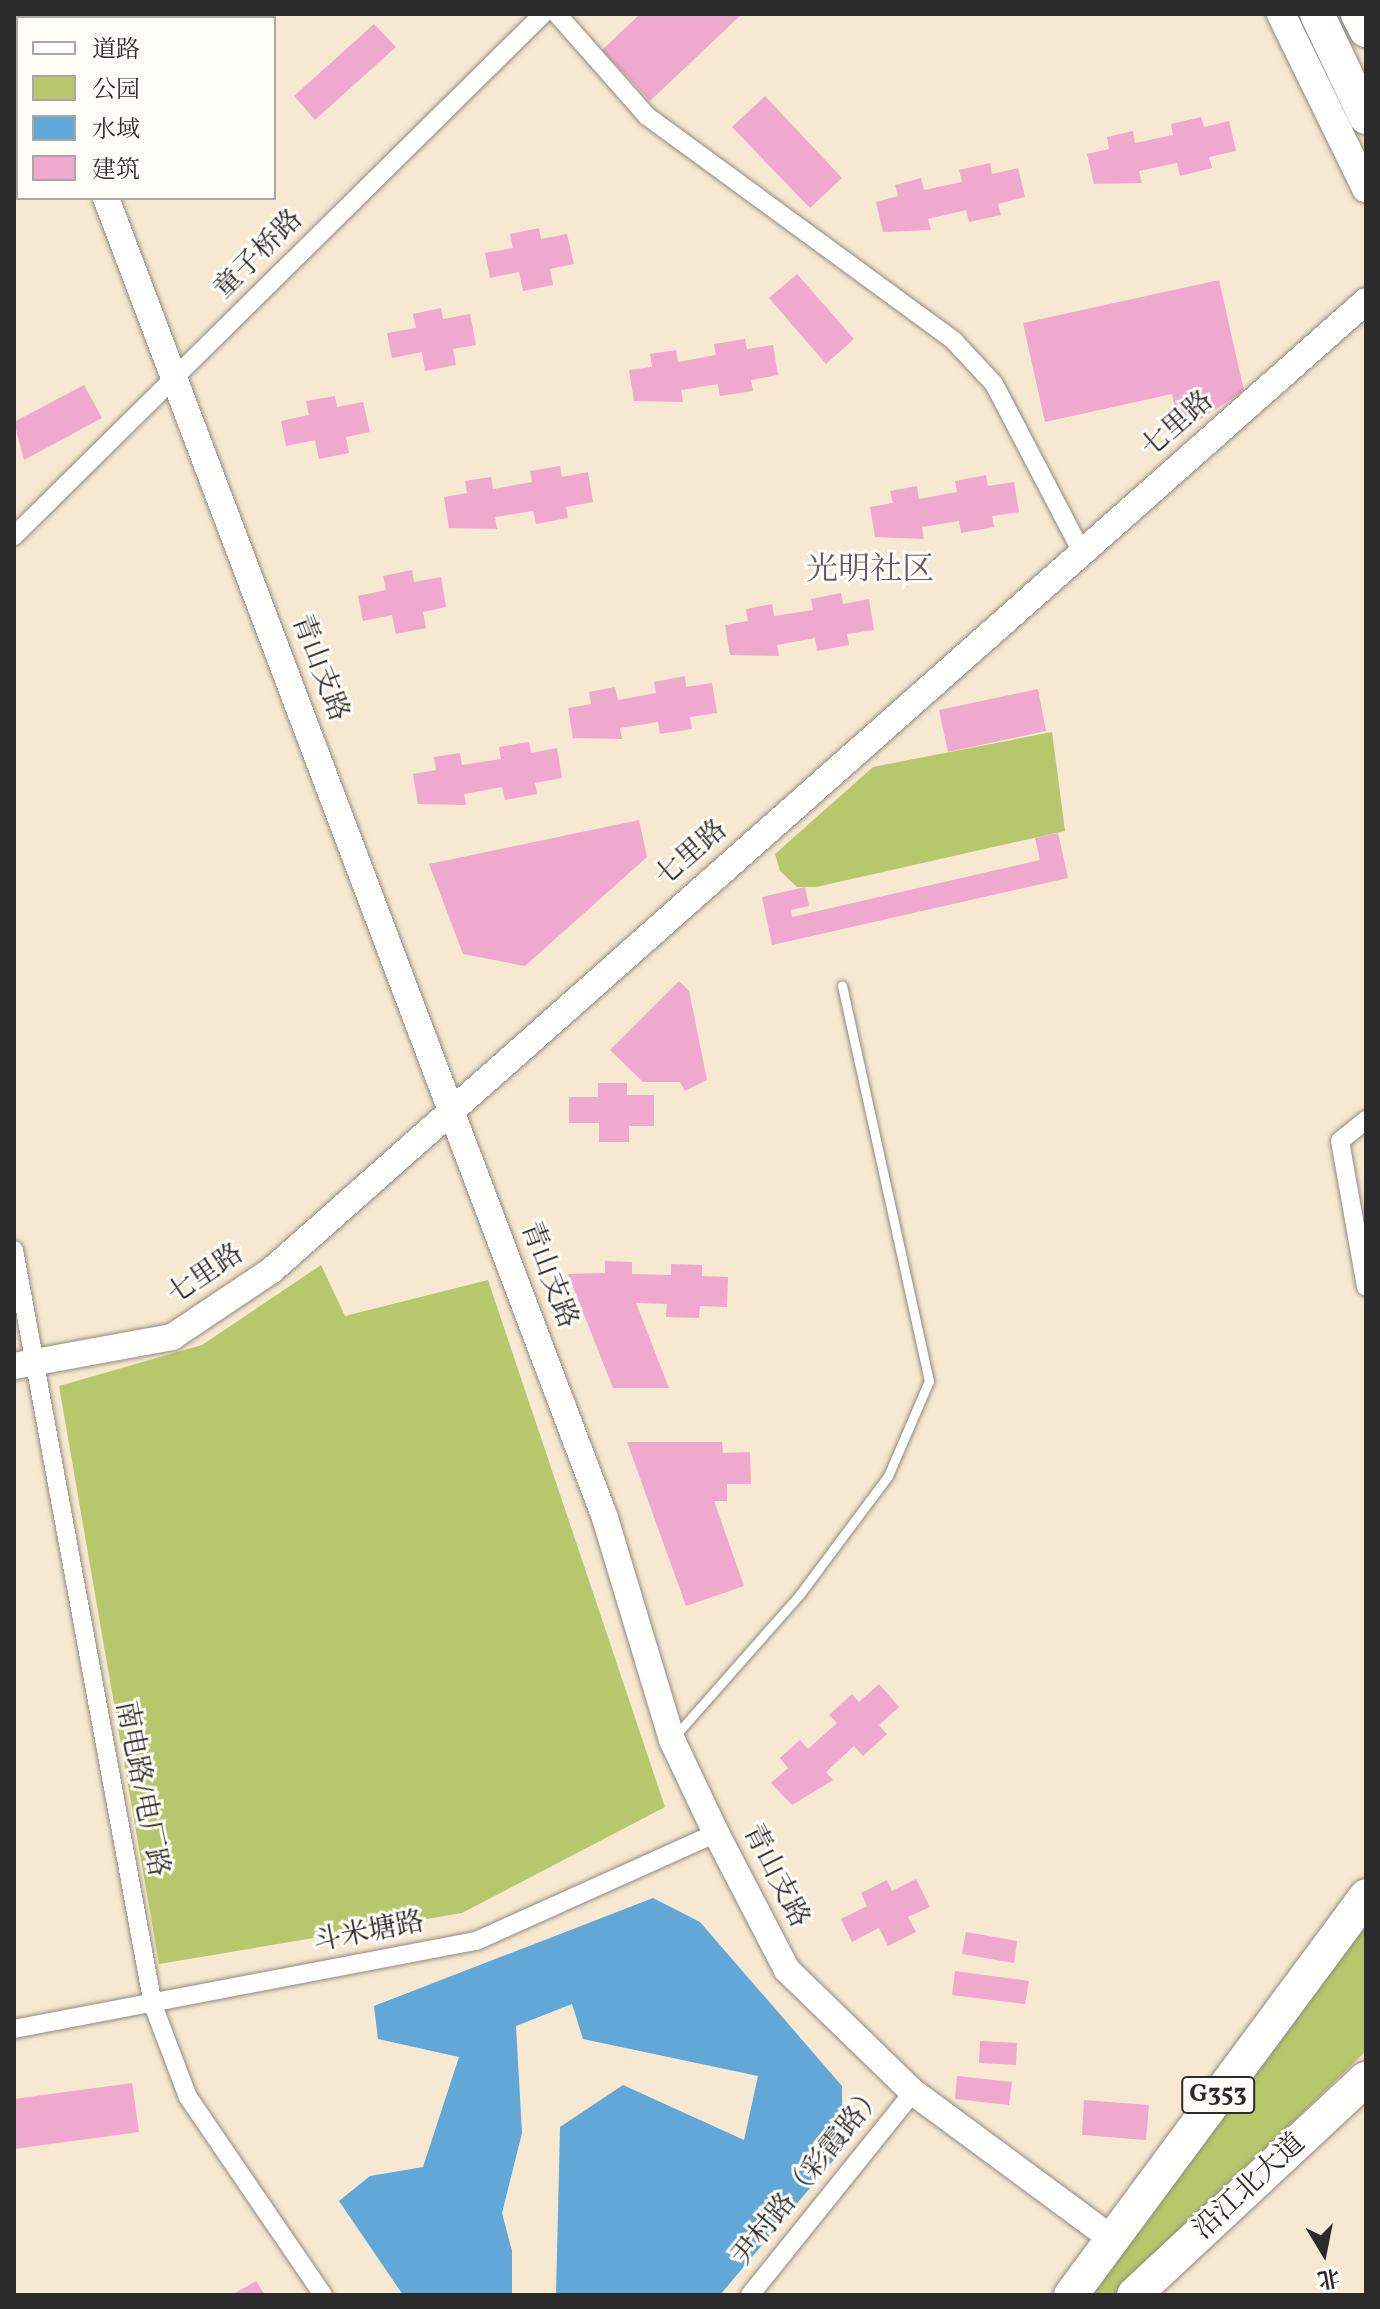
<!DOCTYPE html>
<html>
<head>
<meta charset="utf-8">
<style>
	body { margin:0 }
	#map { position:relative; width:1380px; height:2309px; overflow:hidden; background:#f6e8d1; font-family:Vollkorn,"Noto Serif SC",serif }
	div>[style] { position:absolute }
	.green>* { inset:0; background:#b6c86b }
	.water>* { inset:0; background:#61a7d7 }
	.building>* { inset:0; background:#f0a9ce }
	.roads { filter:drop-shadow(0 0 2px #908a7e) drop-shadow(0 0 2px #908a7e) }
	.lane>* { height:9px; margin:-4.5px; padding:0 4.5px; transform-origin:4.5px; border-radius:4.5px; background:#fff }
	.street>* { height:18px; margin:-9px; padding:0 9px; transform-origin:9px; border-radius:9px; background:#fff }
	.secondary>* { height:26px; margin:-13px; padding:0 13px; transform-origin:13px; border-radius:13px; background:#fff }
	.primary>* { height:28px; margin:-14px; padding:0 14px; transform-origin:14px; border-radius:14px; background:#fff }
	.highway>* { height:34px; margin:-17px; padding:0 17px; transform-origin:17px; border-radius:17px; background:#fff }
	span { translate:-50% -50%; white-space:nowrap; text-align:center; line-height:1.15; -webkit-text-stroke:6px #fdfcf7; paint-order:stroke }
	.shield-label span { padding:2px 6px; background:#fdfcf7; border:2px solid; border-radius:6px; -webkit-text-stroke-width:0 }
	.shield-label { font-size:26px; color:#2b2b2b; font-weight:700 }
	.street-label { font-size:28px; color:#2b2b2b }
	.quarter-label { font-size:32px; color:#705764 }
	.frame { position:absolute; inset:0; border:16px solid #2b2b2b; pointer-events:none }
	.legend { position:absolute; left:16px; top:16px; width:260px; height:184px; box-sizing:border-box; background:#fdfcf7; border:2px solid #a9a8a5; margin:0; padding:10px 14px; list-style:none; font-size:24px; color:#2b2b2b }
	.legend li { display:flex; align-items:center; gap:16px; height:40px }
	.legend b { width:40px; border:2px solid #a9a8a5 }
	.north { position:absolute; left:1284px; top:2213px; width:80px; height:80px; -webkit-text-stroke:6px #fdfcf7; paint-order:stroke; rotate:170deg; font-size:22px; font-weight:700; line-height:32px; text-align:center; color:#2b2b2b }
	.north::after { content:''; display:block; margin:auto; width:28px; height:36px; background:#2b2b2b; clip-path:polygon(50% 0,100% 100%,50% 72%,0 100%) }
</style>
</head>
<body>
<div id="map">
	<div class="green">
		<i style="clip-path:polygon(1052px 732px,1065px 831px,816px 887px,797px 887px,780px 871px,775px 854px,873px 767px)"></i>
		<i style="clip-path:polygon(321px 1265px,345px 1316px,488px 1280px,665px 1807px,462px 1913px,159px 1964px,59px 1386px,202px 1345px)"></i>
		<i style="clip-path:polygon(1366px 1916px,1366px 2051px,1115px 2295px,1089px 2295px)"></i>
	</div>
	<div class="water">
		<i style="clip-path:polygon(653px 1898px,700px 1922px,842px 2086px,842px 2150px,720px 2295px,556px 2295px,560px 2127px,623px 2085px,744px 2140px,758px 2076px,583px 2039px,572px 2004px,516px 2026px,522px 2133px,502px 2213px,512px 2251px,512px 2295px,403px 2295px,339px 2201px,370px 2176px,423px 2167px,459px 2057px,378px 2039px,374px 2006px)"></i>
	</div>
	<div class="building">
		<i style="clip-path:polygon(640px 14px,742px 14px,650px 101px,602px 50px)"></i>
		<i style="clip-path:polygon(374px 24px,396px 47px,315px 120px,294px 96px)"></i>
		<i style="clip-path:polygon(765px 96px,842px 178px,810px 208px,732px 127px)"></i>
		<i style="clip-path:polygon(1201px 117px,1204px 127px,1229px 121px,1236px 151px,1209px 157px,1212px 168px,1180px 176px,1177px 163px,1139px 171px,1142px 183px,1094px 184px,1087px 154px,1109px 149px,1107px 137px,1133px 131px,1135px 143px,1173px 135px,1171px 124px)"></i>
		<i style="clip-path:polygon(990px 163px,992px 174px,1018px 168px,1025px 197px,998px 204px,1001px 215px,969px 222px,966px 210px,928px 219px,931px 230px,883px 232px,876px 202px,898px 196px,895px 185px,921px 178px,924px 190px,962px 182px,959px 170px)"></i>
		<i style="clip-path:polygon(14px 177px,18px 181px,14px 200px)"></i>
		<i style="clip-path:polygon(539px 228px,541px 239px,567px 234px,574px 264px,550px 269px,553px 285px,523px 291px,519px 272px,490px 278px,485px 253px,513px 248px,510px 234px)"></i>
		<i style="clip-path:polygon(797px 274px,854px 339px,826px 364px,769px 298px)"></i>
		<i style="clip-path:polygon(1219px 280px,1244px 391px,1180px 432px,1172px 394px,1045px 422px,1023px 323px)"></i>
		<i style="clip-path:polygon(441px 308px,443px 319px,470px 314px,476px 345px,453px 349px,456px 365px,425px 371px,422px 352px,392px 358px,387px 333px,416px 328px,413px 314px)"></i>
		<i style="clip-path:polygon(745px 339px,747px 349px,773px 345px,778px 375px,751px 380px,753px 391px,720px 396px,718px 384px,681px 390px,683px 402px,634px 401px,629px 370px,652px 367px,650px 354px,676px 350px,678px 362px,716px 355px,714px 344px)"></i>
		<i style="clip-path:polygon(84px 385px,102px 418px,24px 460px,14px 422px)"></i>
		<i style="clip-path:polygon(335px 396px,337px 407px,363px 402px,370px 432px,346px 437px,349px 453px,319px 459px,315px 440px,286px 446px,281px 421px,309px 415px,306px 401px)"></i>
		<i style="clip-path:polygon(560px 466px,562px 477px,588px 472px,593px 502px,566px 507px,568px 518px,536px 524px,533px 511px,495px 517px,497px 529px,449px 528px,444px 497px,467px 493px,465px 481px,491px 477px,493px 489px,532px 482px,530px 471px)"></i>
		<i style="clip-path:polygon(986px 475px,988px 486px,1014px 482px,1019px 512px,992px 516px,994px 527px,961px 533px,959px 521px,922px 527px,924px 539px,875px 537px,870px 507px,893px 503px,890px 491px,917px 486px,919px 499px,957px 492px,955px 481px)"></i>
		<i style="clip-path:polygon(412px 570px,414px 582px,441px 577px,446px 607px,423px 612px,426px 628px,396px 634px,392px 615px,363px 621px,358px 596px,386px 590px,383px 576px)"></i>
		<i style="clip-path:polygon(841px 593px,843px 604px,869px 599px,874px 630px,847px 634px,849px 645px,817px 651px,815px 638px,777px 645px,779px 656px,730px 655px,725px 625px,748px 621px,746px 609px,772px 604px,774px 616px,813px 610px,811px 599px)"></i>
		<i style="clip-path:polygon(685px 676px,686px 687px,712px 683px,717px 713px,690px 717px,692px 729px,660px 734px,658px 722px,620px 728px,622px 739px,573px 738px,568px 708px,591px 704px,589px 692px,615px 687px,618px 700px,656px 693px,654px 682px)"></i>
		<i style="clip-path:polygon(1038px 689px,1046px 731px,948px 752px,939px 710px)"></i>
		<i style="clip-path:polygon(529px 742px,531px 753px,557px 748px,562px 778px,535px 783px,537px 794px,505px 800px,502px 787px,464px 794px,466px 805px,418px 804px,413px 774px,436px 770px,434px 757px,460px 753px,462px 765px,501px 759px,499px 747px)"></i>
		<i style="clip-path:polygon(639px 820px,647px 857px,525px 966px,463px 954px,429px 864px)"></i>
		<i style="clip-path:polygon(1058px 833px,1068px 878px,772px 945px,762px 897px,805px 887px,809px 906px,791px 910px,792px 917px,1040px 860px,1035px 838px)"></i>
		<i style="clip-path:polygon(679px 981px,689px 991px,707px 1080px,685px 1091px,680px 1082px,643px 1082px,610px 1050px)"></i>
		<i style="clip-path:polygon(598px 1083px,627px 1083px,627px 1095px,654px 1095px,654px 1126px,629px 1126px,629px 1142px,599px 1142px,599px 1123px,569px 1123px,569px 1097px,598px 1097px)"></i>
		<i style="clip-path:polygon(605px 1261px,632px 1262px,632px 1274px,671px 1275px,671px 1264px,702px 1265px,702px 1276px,728px 1277px,727px 1307px,700px 1306px,699px 1318px,666px 1317px,667px 1304px,636px 1303px,669px 1388px,613px 1388px,568px 1274px,605px 1273px)"></i>
		<i style="clip-path:polygon(627px 1442px,722px 1442px,723px 1453px,750px 1452px,751px 1484px,727px 1484px,727px 1501px,714px 1501px,744px 1586px,686px 1606px)"></i>
		<i style="clip-path:polygon(879px 1684px,899px 1707px,879px 1725px,887px 1734px,863px 1756px,854px 1746px,826px 1772px,833px 1780px,792px 1805px,771px 1783px,788px 1768px,780px 1758px,800px 1740px,808px 1749px,837px 1723px,829px 1715px,852px 1694px,859px 1702px)"></i>
		<i style="clip-path:polygon(916px 1879px,930px 1907px,908px 1917px,916px 1932px,888px 1946px,879px 1928px,852px 1942px,841px 1919px,867px 1906px,861px 1893px,887px 1880px,892px 1891px)"></i>
		<i style="clip-path:polygon(966px 1932px,1017px 1941px,1014px 1963px,962px 1954px)"></i>
		<i style="clip-path:polygon(955px 1971px,1029px 1981px,1025px 2004px,952px 1995px)"></i>
		<i style="clip-path:polygon(980px 2041px,1017px 2043px,1016px 2065px,979px 2063px)"></i>
		<i style="clip-path:polygon(957px 2076px,1012px 2082px,1009px 2105px,955px 2099px)"></i>
		<i style="clip-path:polygon(132px 2083px,139px 2132px,14px 2149px,14px 2099px)"></i>
		<i style="clip-path:polygon(1084px 2100px,1149px 2105px,1146px 2140px,1082px 2135px)"></i>
		<i style="clip-path:polygon(256px 2281px,265px 2295px,232px 2295px)"></i>
	</div>
	<div class="roads">
		<div class="lane">
			<i style="left:674px;top:1737px;width:191px;rotate:-48.6deg"></i>
			<i style="left:800px;top:1594px;width:147px;rotate:-53.3deg"></i>
			<i style="left:888px;top:1476px;width:103px;rotate:-66.7deg"></i>
			<i style="left:929px;top:1381px;width:405px;rotate:-102.4deg"></i>
		</div>
		<div class="street">
			<i style="left:557px;top:14px;width:136px;rotate:48.6deg"></i>
			<i style="left:647px;top:116px;width:381px;rotate:36.2deg"></i>
			<i style="left:954px;top:341px;width:59px;rotate:47.1deg"></i>
			<i style="left:994px;top:384px;width:190px;rotate:62.4deg"></i>
			<i style="left:14px;top:536px;width:743px;rotate:-44.62deg"></i>
			<i style="left:1366px;top:1120px;width:33px;rotate:141deg"></i>
			<i style="left:1340px;top:1141px;width:148px;rotate:79.9deg"></i>
			<i style="left:14px;top:1250px;width:768px;rotate:79.57deg"></i>
			<i style="left:153px;top:2005px;width:98px;rotate:69.2deg"></i>
			<i style="left:188px;top:2097px;width:240px;rotate:55.7deg"></i>
			<i style="left:14px;top:2029px;width:470px;rotate:-10.8deg"></i>
			<i style="left:476px;top:1941px;width:263px;rotate:-24.2deg"></i>
			<i style="left:750px;top:2295px;width:260px;rotate:-51.2deg"></i>
		</div>
		<div class="secondary">
			<i style="left:36px;top:14px;width:4px;rotate:76deg"></i>
			<i style="left:106px;top:198px;width:1411px;rotate:69.29deg"></i>
			<i style="left:605px;top:1518px;width:232px;rotate:73.2deg"></i>
			<i style="left:672px;top:1740px;width:103px;rotate:64.7deg"></i>
			<i style="left:716px;top:1833px;width:154px;rotate:62.6deg"></i>
			<i style="left:787px;top:1970px;width:175px;rotate:44.1deg"></i>
			<i style="left:913px;top:2092px;width:251px;rotate:36.4deg"></i>
			<i style="left:14px;top:1366px;width:161px;rotate:-10.4deg"></i>
			<i style="left:172px;top:1337px;width:120px;rotate:-33.8deg"></i>
			<i style="left:272px;top:1270px;width:1461px;rotate:-41.53deg"></i>
		</div>
		<div class="primary">
			<i style="left:1281px;top:14px;width:194px;rotate:64deg"></i>
		</div>
		<div class="highway">
			<i style="left:1317px;top:14px;width:114px;rotate:64.6deg"></i>
			<i style="left:1358px;top:14px;width:18px;rotate:63deg"></i>
			<i style="left:1071px;top:2295px;width:496px;rotate:-53.5deg"></i>
			<i style="left:1134px;top:2295px;width:317px;rotate:-43deg"></i>
		</div>
	</div>
	<div class="shield-label">
		<span style="left:1218px;top:2095px">G353</span>
	</div>
	<div class="street-label">
		<span style="left:259px;top:255px;rotate:-45deg">童子桥路</span>
		<span style="left:1178px;top:425px;rotate:-41deg">七里路</span>
		<span style="left:319px;top:668px;rotate:69deg">青山支路</span>
		<span style="left:692px;top:854px;rotate:-41deg">七里路</span>
		<span style="left:206px;top:1275px;rotate:-34deg">七里路</span>
		<span style="left:548px;top:1275px;rotate:69deg">青山支路</span>
		<span style="left:141px;top:1789px;rotate:79deg">南电路/电厂路</span>
		<span style="left:775px;top:1876px;rotate:63deg">青山支路</span>
		<span style="left:369px;top:1933px;rotate:-11deg">斗米塘路</span>
		<span style="left:809px;top:2176px;rotate:-51deg">尹村路（彩霞路）</span>
		<span style="left:1250px;top:2187px;rotate:-43deg">沿江北大道</span>
	</div>
	<div class="quarter-label">
		<span style="left:870px;top:571px">光明社区</span>
	</div>
	<div class="frame"></div>
	<ul class="legend">
	<li><b style="height:10px;background:#fff"></b>道路</li>
	<li><b style="height:22px;background:#b6c86b"></b>公园</li>
	<li><b style="height:22px;background:#61a7d7"></b>水域</li>
	<li><b style="height:22px;background:#f0a9ce"></b>建筑</li>
	</ul>
	<div class="north">北</div>
</div>
</body>
</html>
